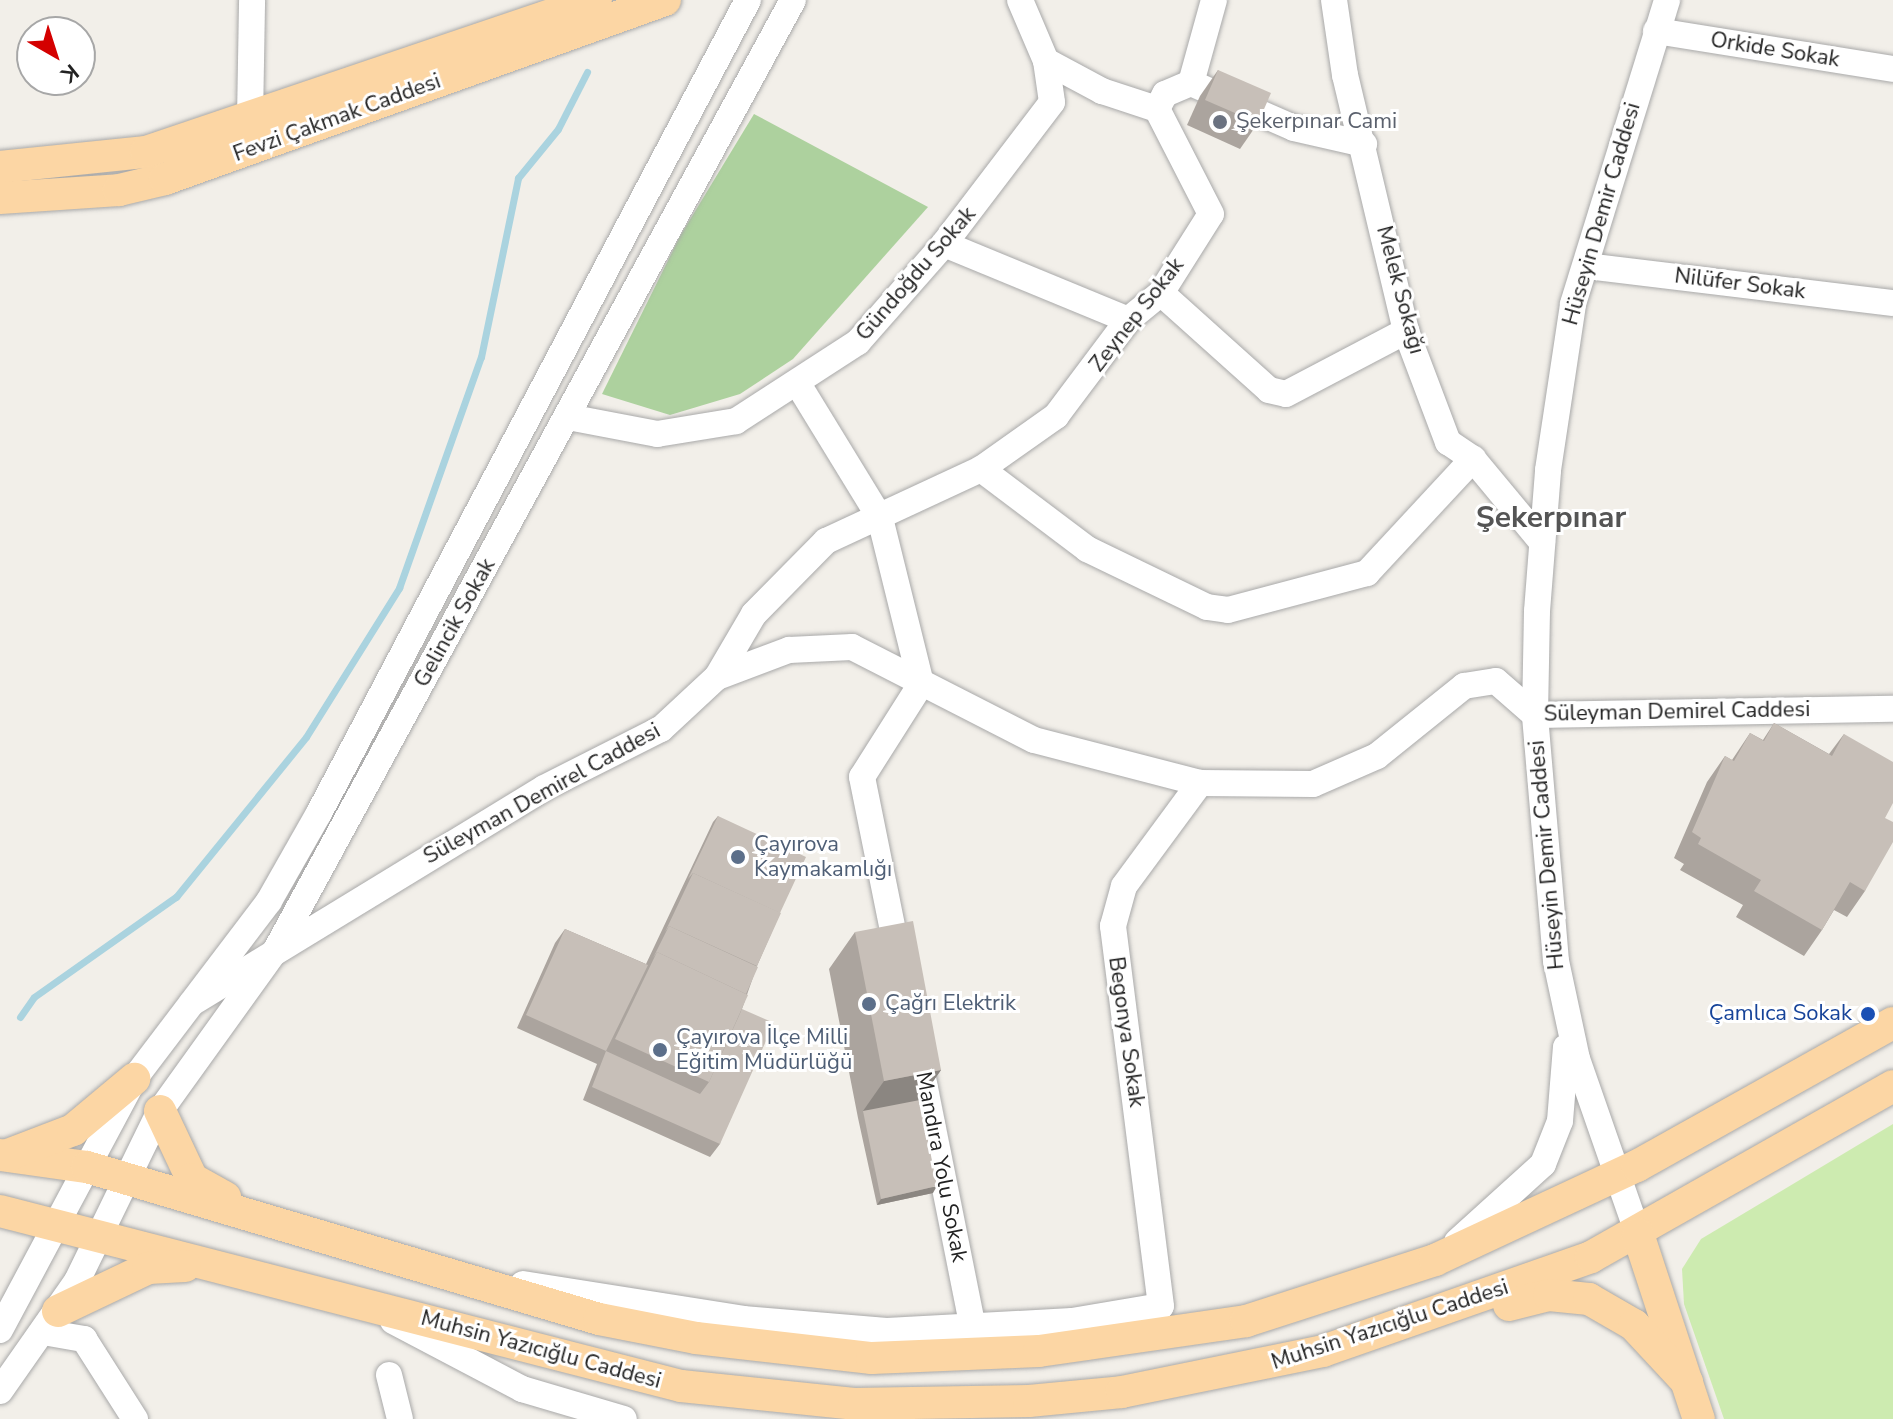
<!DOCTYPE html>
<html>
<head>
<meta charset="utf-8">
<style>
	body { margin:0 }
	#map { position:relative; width:1893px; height:1419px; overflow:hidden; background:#f2efe9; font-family:"Nunito Sans",sans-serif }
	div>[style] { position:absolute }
	.grass>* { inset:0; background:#cdebb0 }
	.forest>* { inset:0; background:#add19e }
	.stream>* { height:7px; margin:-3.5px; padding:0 3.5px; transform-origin:3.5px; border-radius:3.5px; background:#aad3df }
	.roads { filter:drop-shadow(0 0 2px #a9a9a9) drop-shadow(0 0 2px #a9a9a9) }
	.minor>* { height:26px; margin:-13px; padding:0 13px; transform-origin:13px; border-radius:13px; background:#fff }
	.major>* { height:32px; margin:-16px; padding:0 16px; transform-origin:16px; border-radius:16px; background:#fcd6a4 }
	.wall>* { inset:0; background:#aba49e }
	.shaded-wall>* { inset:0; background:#8b8681 }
	.building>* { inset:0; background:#c7bfb8 }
	.dots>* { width:22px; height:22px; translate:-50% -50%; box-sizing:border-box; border:4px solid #fff; border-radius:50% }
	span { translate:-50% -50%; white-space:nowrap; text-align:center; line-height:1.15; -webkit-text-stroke:6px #fff; paint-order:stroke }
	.street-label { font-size:22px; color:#222 }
	.worship-label { font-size:22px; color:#5b616d }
	.left { translate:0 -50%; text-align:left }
	.service-label { font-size:22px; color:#4e5e75 }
	.transit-label { font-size:22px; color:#164399 }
	.right { translate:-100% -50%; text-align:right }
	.district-label { font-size:30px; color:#555; font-weight:700 }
	.north { position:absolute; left:16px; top:16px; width:80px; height:80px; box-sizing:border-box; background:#fff; border:2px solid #a7a7a7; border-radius:50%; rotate:141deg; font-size:22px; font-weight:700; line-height:32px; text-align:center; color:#222 }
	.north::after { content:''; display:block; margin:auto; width:28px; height:36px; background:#d40000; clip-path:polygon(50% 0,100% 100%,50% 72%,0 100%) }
</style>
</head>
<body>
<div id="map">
	<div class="grass">
		<i style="clip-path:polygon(1893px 1124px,1893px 1419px,1724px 1419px,1684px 1304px,1682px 1269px,1701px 1239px)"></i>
	</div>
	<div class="forest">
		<i style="clip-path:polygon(754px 114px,928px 207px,793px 359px,740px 394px,670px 415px,602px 394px,680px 236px)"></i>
	</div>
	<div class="stream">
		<i style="left:20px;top:1017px;width:24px;rotate:-55deg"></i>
		<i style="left:34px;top:997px;width:174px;rotate:-35.2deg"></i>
		<i style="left:176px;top:897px;width:206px;rotate:-50.9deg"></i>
		<i style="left:306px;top:737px;width:176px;rotate:-58deg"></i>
		<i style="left:399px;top:588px;width:245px;rotate:-70.5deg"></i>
		<i style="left:481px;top:357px;width:183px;rotate:-78.3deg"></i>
		<i style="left:518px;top:178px;width:63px;rotate:-50.8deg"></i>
		<i style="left:558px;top:129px;width:64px;rotate:-63deg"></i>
	</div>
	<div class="roads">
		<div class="minor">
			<i style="left:1334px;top:0;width:76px;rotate:81.7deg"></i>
			<i style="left:1345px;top:75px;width:263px;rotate:76.6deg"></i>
			<i style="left:1406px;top:331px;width:119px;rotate:69.3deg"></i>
			<i style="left:1448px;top:442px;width:30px;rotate:34deg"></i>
			<i style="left:1473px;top:459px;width:108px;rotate:50.3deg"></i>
			<i style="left:1656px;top:31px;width:240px;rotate:9.1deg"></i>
			<i style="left:1046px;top:61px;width:64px;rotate:28.2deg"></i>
			<i style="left:1102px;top:91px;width:58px;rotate:18.1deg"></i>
			<i style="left:1191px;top:83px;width:112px;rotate:23.6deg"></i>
			<i style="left:1294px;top:128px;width:72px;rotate:12.9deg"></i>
			<i style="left:1157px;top:109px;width:17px;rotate:-62deg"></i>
			<i style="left:1165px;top:94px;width:28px;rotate:-23deg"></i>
			<i style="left:1191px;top:83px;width:86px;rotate:-74.5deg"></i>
			<i style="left:250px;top:119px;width:119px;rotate:-89deg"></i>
			<i style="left:944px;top:244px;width:199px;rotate:22.4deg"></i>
			<i style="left:1586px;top:266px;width:309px;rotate:6.9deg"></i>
			<i style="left:1161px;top:293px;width:145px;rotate:41.9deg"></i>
			<i style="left:1269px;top:390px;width:17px;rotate:13deg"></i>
			<i style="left:1286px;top:394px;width:136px;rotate:-27.7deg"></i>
			<i style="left:798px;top:384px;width:157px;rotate:58.5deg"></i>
			<i style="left:880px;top:518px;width:171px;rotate:76.1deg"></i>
			<i style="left:921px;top:684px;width:110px;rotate:122.4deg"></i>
			<i style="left:862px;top:777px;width:188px;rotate:78.6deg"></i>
			<i style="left:568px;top:417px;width:91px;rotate:10.8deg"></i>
			<i style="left:657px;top:434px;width:80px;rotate:-9.3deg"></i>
			<i style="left:736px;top:421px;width:145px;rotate:-32.9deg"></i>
			<i style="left:858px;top:342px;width:130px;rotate:-48.7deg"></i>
			<i style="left:944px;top:244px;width:178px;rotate:-52.7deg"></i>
			<i style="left:1052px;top:102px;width:41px;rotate:-98.3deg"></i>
			<i style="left:1046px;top:61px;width:66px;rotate:-113.1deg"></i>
			<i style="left:981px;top:469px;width:133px;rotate:37deg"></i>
			<i style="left:1087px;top:549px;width:133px;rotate:25.8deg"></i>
			<i style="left:1207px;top:607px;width:21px;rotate:8deg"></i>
			<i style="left:1228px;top:610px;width:144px;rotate:-14.9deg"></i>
			<i style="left:1367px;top:573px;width:156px;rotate:-47.1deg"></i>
			<i style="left:717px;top:677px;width:73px;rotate:-59.6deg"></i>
			<i style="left:754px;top:614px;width:103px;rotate:-45.4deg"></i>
			<i style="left:826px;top:541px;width:171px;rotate:-24.9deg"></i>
			<i style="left:981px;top:469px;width:92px;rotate:-35.2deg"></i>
			<i style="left:1056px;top:416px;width:120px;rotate:-53.1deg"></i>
			<i style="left:1128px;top:320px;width:43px;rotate:-39.3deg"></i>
			<i style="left:1161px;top:293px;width:93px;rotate:-57.7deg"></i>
			<i style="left:1211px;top:214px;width:118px;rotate:-117.2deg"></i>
			<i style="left:192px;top:1003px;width:412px;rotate:-31.4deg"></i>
			<i style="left:544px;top:788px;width:131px;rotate:-26.8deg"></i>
			<i style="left:661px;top:729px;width:76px;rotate:-42.9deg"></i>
			<i style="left:717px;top:677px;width:77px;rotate:-20.6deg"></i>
			<i style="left:789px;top:650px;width:63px;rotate:-2.7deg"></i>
			<i style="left:852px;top:647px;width:204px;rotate:27.1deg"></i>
			<i style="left:1034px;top:740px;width:171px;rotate:14.5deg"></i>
			<i style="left:1200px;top:783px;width:113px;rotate:0.5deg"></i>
			<i style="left:1313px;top:784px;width:70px;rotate:-23.6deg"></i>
			<i style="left:1377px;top:756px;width:112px;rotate:-38.8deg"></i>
			<i style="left:1464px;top:686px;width:32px;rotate:-9deg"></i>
			<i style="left:1496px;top:681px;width:52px;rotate:41.1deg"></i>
			<i style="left:1535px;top:715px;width:358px;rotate:-1deg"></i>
			<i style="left:919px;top:1058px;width:276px;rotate:78.7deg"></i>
			<i style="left:1638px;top:1234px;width:185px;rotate:-109.2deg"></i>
			<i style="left:1577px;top:1059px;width:100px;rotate:-102.1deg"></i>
			<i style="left:1556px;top:961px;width:247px;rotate:-94.9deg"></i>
			<i style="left:1535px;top:715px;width:104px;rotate:-88.9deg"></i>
			<i style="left:1537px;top:611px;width:141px;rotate:-85.5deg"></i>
			<i style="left:1548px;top:470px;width:168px;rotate:-81.4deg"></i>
			<i style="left:1573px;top:304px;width:318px;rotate:-72.8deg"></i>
			<i style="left:1457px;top:1242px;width:116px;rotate:-42.2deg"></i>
			<i style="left:1543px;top:1164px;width:46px;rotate:-68.4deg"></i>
			<i style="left:1560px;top:1121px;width:74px;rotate:-85.4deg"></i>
			<i style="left:523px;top:1284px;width:223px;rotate:9deg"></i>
			<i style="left:743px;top:1319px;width:144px;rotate:4.8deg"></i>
			<i style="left:887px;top:1331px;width:185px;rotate:-3.1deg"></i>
			<i style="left:1072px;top:1321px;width:90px;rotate:-9.6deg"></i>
			<i style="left:1161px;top:1306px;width:383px;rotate:-97.2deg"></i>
			<i style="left:1113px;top:926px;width:41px;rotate:-74.6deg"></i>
			<i style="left:1124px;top:886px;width:128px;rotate:-53.6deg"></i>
			<i style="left:393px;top:1321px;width:146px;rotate:27.8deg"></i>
			<i style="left:522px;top:1389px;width:106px;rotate:16.4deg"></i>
			<i style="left:0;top:1330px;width:285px;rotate:-61.9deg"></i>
			<i style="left:134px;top:1079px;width:223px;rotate:-52.8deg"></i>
			<i style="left:269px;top:901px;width:101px;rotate:-60.4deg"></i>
			<i style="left:319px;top:813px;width:919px;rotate:-62.18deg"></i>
			<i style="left:43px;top:1332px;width:42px;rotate:9.7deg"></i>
			<i style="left:84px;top:1339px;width:95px;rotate:57.5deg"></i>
			<i style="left:389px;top:1375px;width:45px;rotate:76deg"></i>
			<i style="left:0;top:1391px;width:134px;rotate:-55deg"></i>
			<i style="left:77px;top:1281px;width:189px;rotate:-64deg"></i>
			<i style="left:160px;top:1111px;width:201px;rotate:-54.3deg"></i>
			<i style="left:277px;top:948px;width:1079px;rotate:-61.44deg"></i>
		</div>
		<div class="major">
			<i style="left:0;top:167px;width:147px;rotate:-5.9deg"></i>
			<i style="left:146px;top:152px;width:475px;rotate:-18.7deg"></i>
			<i style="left:0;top:198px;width:119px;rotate:-3.8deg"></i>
			<i style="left:119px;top:190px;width:47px;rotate:-13.4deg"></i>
			<i style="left:165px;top:179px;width:531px;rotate:-19.7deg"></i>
			<i style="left:160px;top:1111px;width:75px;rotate:64.8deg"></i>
			<i style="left:192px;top:1179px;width:38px;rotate:29deg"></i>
			<i style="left:0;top:1155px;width:88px;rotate:7.9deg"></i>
			<i style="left:87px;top:1167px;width:534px;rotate:16.53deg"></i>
			<i style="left:599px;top:1319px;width:99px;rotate:11.1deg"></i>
			<i style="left:696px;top:1338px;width:177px;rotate:6.5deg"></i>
			<i style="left:872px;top:1358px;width:167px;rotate:-2.4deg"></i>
			<i style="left:1039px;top:1351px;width:209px;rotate:-8.2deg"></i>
			<i style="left:1246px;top:1321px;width:199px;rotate:-17.9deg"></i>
			<i style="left:1435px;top:1260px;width:223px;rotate:-25deg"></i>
			<i style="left:1637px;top:1166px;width:293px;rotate:-29.2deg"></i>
			<i style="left:8px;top:1155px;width:70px;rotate:-21deg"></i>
			<i style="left:73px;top:1130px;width:80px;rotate:-39.9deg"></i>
			<i style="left:0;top:1211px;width:703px;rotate:14.41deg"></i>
			<i style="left:681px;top:1386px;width:174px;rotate:5.9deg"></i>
			<i style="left:854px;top:1404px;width:175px;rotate:-1deg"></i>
			<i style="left:1029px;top:1401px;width:93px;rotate:-5.5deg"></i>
			<i style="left:1122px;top:1392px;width:205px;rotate:-11.5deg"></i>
			<i style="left:1323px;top:1351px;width:284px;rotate:-19.3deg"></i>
			<i style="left:1591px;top:1257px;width:347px;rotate:-29.5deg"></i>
			<i style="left:1638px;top:1234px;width:195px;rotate:71.8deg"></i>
			<i style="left:1509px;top:1305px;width:41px;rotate:-14deg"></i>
			<i style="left:1549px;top:1295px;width:40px;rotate:5.7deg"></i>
			<i style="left:1589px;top:1299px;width:52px;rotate:30deg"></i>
			<i style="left:1634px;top:1325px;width:78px;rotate:47.1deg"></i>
			<i style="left:58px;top:1311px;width:100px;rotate:-25.5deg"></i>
			<i style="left:148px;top:1268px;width:37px;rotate:-3deg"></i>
		</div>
	</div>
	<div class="wall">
		<i style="clip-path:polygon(1218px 70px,1258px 123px,1240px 149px,1187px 125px,1200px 96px)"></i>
		<i style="clip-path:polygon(1774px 723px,1829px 754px,1844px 734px,1885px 818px,1865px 891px,1847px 917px,1834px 910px,1822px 930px,1804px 956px,1736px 917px,1743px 905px,1680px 870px,1684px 864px,1674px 858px,1707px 782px,1725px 756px,1732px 760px,1750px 733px,1763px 740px)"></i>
		<i style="clip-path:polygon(718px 816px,780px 913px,757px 966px,742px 1009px,720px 1144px,710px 1157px,583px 1100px,597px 1064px,517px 1028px,555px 943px,565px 929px,646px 964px,713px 822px)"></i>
		<i style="clip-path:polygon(855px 932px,941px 1070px,920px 1100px,933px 1193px,877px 1205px,858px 1118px,829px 969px)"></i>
	</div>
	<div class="shaded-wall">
		<i style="clip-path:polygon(941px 1070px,915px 1107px,863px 1111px,884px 1081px)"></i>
		<i style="clip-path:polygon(937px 1186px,933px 1193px,877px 1205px,881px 1199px)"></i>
	</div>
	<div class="building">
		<i style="clip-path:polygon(1218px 70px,1271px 93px,1258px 123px,1205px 100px)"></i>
		<i style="clip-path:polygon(1774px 723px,1832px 756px,1844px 734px,1893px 762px,1893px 803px,1885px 818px,1893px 822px,1893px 842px,1865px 891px,1850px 882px,1822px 930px,1754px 891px,1761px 880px,1698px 844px,1701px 838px,1692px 832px,1725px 756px,1734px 761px,1750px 733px,1764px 741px)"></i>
		<i style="clip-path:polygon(718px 816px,806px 857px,780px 913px,693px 873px,688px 879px)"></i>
		<i style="clip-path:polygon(693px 873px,781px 913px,757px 966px,669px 926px,665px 932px)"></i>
		<i style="clip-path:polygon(913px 921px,941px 1070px,884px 1081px,855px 932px)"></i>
		<i style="clip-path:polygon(669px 926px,758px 967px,746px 994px,657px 952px,653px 958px)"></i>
		<i style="clip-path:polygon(565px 929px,648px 965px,606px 1051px,700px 1094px,709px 1082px,742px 1009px,774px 1023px,720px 1144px,592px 1087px,606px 1051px,526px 1015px)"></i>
		<i style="clip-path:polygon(657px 952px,748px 995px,709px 1082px,615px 1039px)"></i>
		<i style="clip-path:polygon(920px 1100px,937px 1186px,881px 1199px,863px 1111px)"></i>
	</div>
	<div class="dots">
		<i style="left:1220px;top:122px;background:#6b7280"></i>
		<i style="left:738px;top:857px;background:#5c6f8a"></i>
		<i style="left:869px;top:1004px;background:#5c6f8a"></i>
		<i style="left:1868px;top:1014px;background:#1a4fb4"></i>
		<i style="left:660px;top:1050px;background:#5c6f8a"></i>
	</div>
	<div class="street-label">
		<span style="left:1775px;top:50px;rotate:9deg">Orkide Sokak</span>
		<span style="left:337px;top:118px;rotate:-20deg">Fevzi Çakmak Caddesi</span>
		<span style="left:1602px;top:214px;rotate:-74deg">Hüseyin Demir Caddesi</span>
		<span style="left:916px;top:274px;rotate:-49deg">Gündoğdu Sokak</span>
		<span style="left:1740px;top:284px;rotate:7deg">Nilüfer Sokak</span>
		<span style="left:1400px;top:290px;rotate:75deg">Melek Sokağı</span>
		<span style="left:1137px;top:315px;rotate:-52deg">Zeynep Sokak</span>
		<span style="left:455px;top:623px;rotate:-61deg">Gelincik Sokak</span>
		<span style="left:1677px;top:712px;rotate:-1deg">Süleyman Demirel Caddesi</span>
		<span style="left:542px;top:794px;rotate:-29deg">Süleyman Demirel Caddesi</span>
		<span style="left:1547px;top:855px;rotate:-95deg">Hüseyin Demir Caddesi</span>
		<span style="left:1126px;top:1032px;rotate:82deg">Begonya Sokak</span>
		<span style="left:941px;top:1167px;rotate:79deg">Mandıra Yolu Sokak</span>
		<span style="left:1390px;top:1325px;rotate:-18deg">Muhsin Yazıcığlu Caddesi</span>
		<span style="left:541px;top:1350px;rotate:15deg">Muhsin Yazıcığlu Caddesi</span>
	</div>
	<div class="worship-label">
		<span class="left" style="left:1236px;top:122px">Şekerpınar Cami</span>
	</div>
	<div class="service-label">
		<span class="left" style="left:754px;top:857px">Çayırova<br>Kaymakamlığı</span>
		<span class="left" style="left:885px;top:1004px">Çağrı Elektrik</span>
		<span class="left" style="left:676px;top:1050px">Çayırova İlçe Milli<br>Eğitim Müdürlüğü</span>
	</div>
	<div class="transit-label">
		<span class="right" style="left:1852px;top:1014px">Çamlıca Sokak</span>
	</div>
	<div class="district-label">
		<span style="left:1551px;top:518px">Şekerpınar</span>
	</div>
	<div class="north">K</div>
</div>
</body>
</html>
